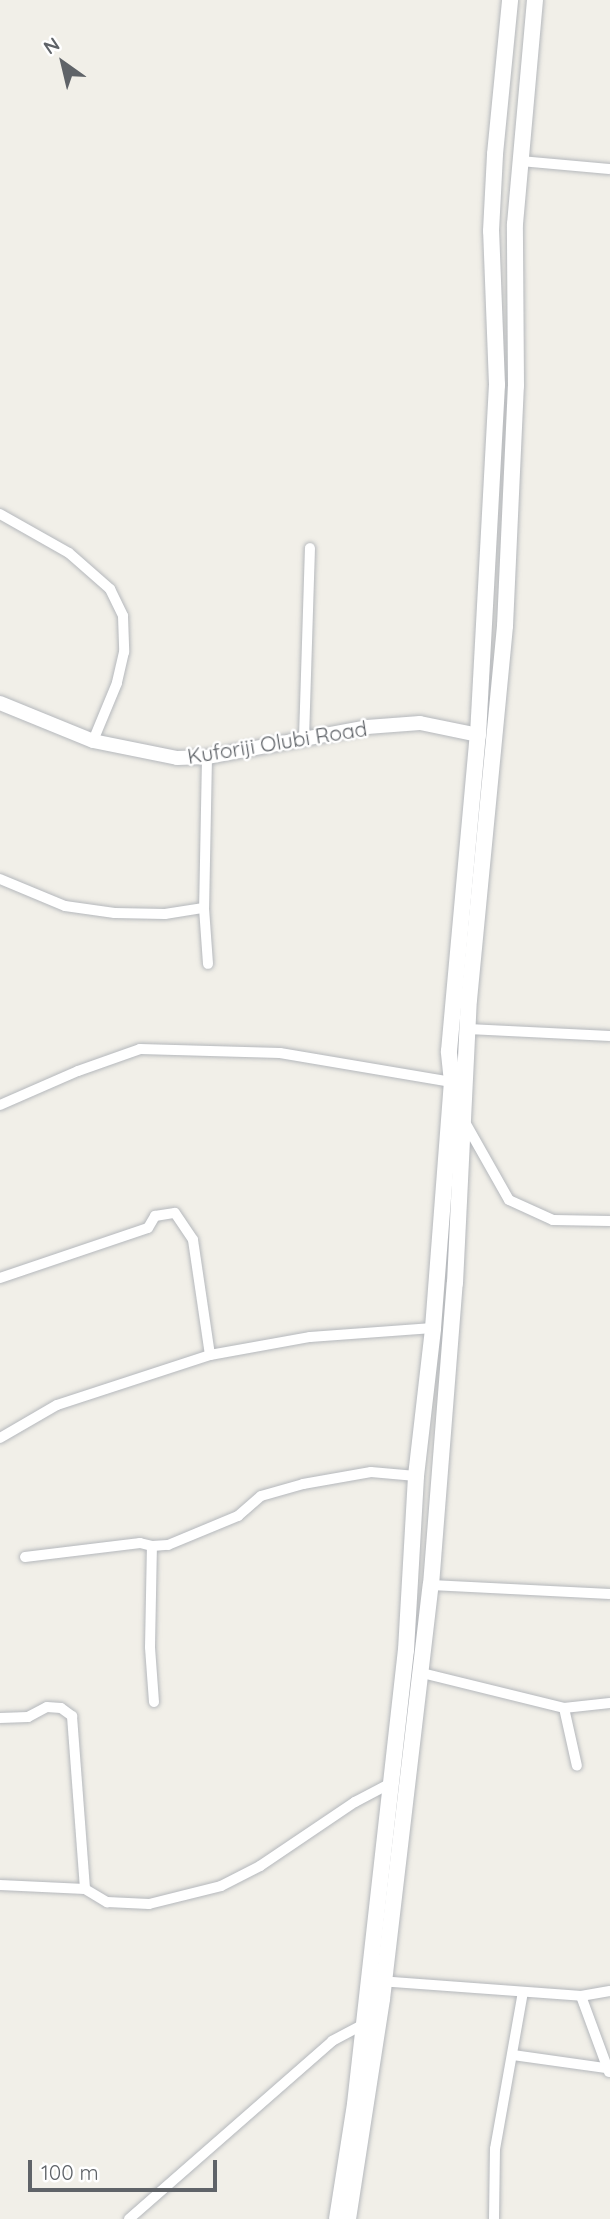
<!DOCTYPE html>
<html>
<head>
<meta charset="utf-8">
<style>
	body { margin:0 }
	#map { position:relative; width:610px; height:2219px; overflow:hidden; background:#f1efe8; font-family:Quicksand,sans-serif }
	div>[style] { position:absolute }
	.roads { filter:drop-shadow(0 0 2px #b5b8bc) drop-shadow(0 0 2px #b5b8bc) }
	.minor>* { height:10px; margin:-5px; padding:0 5px; transform-origin:5px; border-radius:5px; background:#fff }
	.tertiary>* { height:14px; margin:-7px; padding:0 7px; transform-origin:7px; border-radius:7px; background:#fff }
	.secondary>* { height:16px; margin:-8px; padding:0 8px; transform-origin:8px; border-radius:8px; background:#fff }
	span { translate:-50% -50%; white-space:nowrap; text-align:center; line-height:1.15; -webkit-text-stroke:5px #fff; paint-order:stroke }
	.street-label { font-size:21px; color:#5f6368 }
	.north { position:absolute; left:28px; top:28px; width:70px; height:70px; -webkit-text-stroke:5px #fff; paint-order:stroke; rotate:326deg; font-size:19px; font-weight:700; line-height:28px; text-align:center; color:#5f6368 }
	.north::after { content:''; display:block; margin:auto; width:24px; height:32px; background:#5f6368; clip-path:polygon(50% 0,100% 100%,50% 72%,0 100%) }
	.scale { position:absolute; left:28px; top:2160px; width:189px; height:32px; box-sizing:border-box; border:4px solid #5f6368; border-top:0; padding-left:9px; font-size:21px; line-height:24px; white-space:nowrap; color:#5f6368; -webkit-text-stroke:5px #fff; paint-order:stroke }
</style>
</head>
<body>
<div id="map">
	<div class="roads">
		<div class="minor">
			<i style="left:520px;top:161px;width:90px;rotate:5.1deg"></i>
			<i style="left:0;top:514px;width:79px;rotate:29.5deg"></i>
			<i style="left:69px;top:553px;width:55px;rotate:41.3deg"></i>
			<i style="left:110px;top:589px;width:30px;rotate:64deg"></i>
			<i style="left:123px;top:616px;width:36px;rotate:88deg"></i>
			<i style="left:124px;top:652px;width:32px;rotate:103deg"></i>
			<i style="left:117px;top:683px;width:63px;rotate:112.5deg"></i>
			<i style="left:304px;top:738px;width:190px;rotate:-88.2deg"></i>
			<i style="left:207px;top:757px;width:151px;rotate:91.1deg"></i>
			<i style="left:204px;top:908px;width:56px;rotate:85.9deg"></i>
			<i style="left:0;top:879px;width:70px;rotate:22.6deg"></i>
			<i style="left:65px;top:906px;width:50px;rotate:8deg"></i>
			<i style="left:115px;top:913px;width:50px;rotate:1.1deg"></i>
			<i style="left:165px;top:914px;width:39px;rotate:-9deg"></i>
			<i style="left:468px;top:1029px;width:142px;rotate:2.8deg"></i>
			<i style="left:0;top:1105px;width:85px;rotate:-23.6deg"></i>
			<i style="left:78px;top:1071px;width:66px;rotate:-19.5deg"></i>
			<i style="left:140px;top:1049px;width:140px;rotate:1.6deg"></i>
			<i style="left:280px;top:1053px;width:174px;rotate:9.6deg"></i>
			<i style="left:466px;top:1124px;width:87px;rotate:60.5deg"></i>
			<i style="left:509px;top:1200px;width:48px;rotate:24.4deg"></i>
			<i style="left:553px;top:1220px;width:57px;rotate:1deg"></i>
			<i style="left:0;top:1278px;width:156px;rotate:-18.7deg"></i>
			<i style="left:148px;top:1228px;width:14px;rotate:-60deg"></i>
			<i style="left:155px;top:1216px;width:20px;rotate:-9deg"></i>
			<i style="left:175px;top:1213px;width:32px;rotate:56deg"></i>
			<i style="left:193px;top:1240px;width:116px;rotate:81.6deg"></i>
			<i style="left:0;top:1438px;width:66px;rotate:-30.1deg"></i>
			<i style="left:57px;top:1405px;width:161px;rotate:-18.1deg"></i>
			<i style="left:210px;top:1355px;width:102px;rotate:-10.2deg"></i>
			<i style="left:310px;top:1337px;width:123px;rotate:-4.2deg"></i>
			<i style="left:25px;top:1557px;width:116px;rotate:-6.9deg"></i>
			<i style="left:140px;top:1543px;width:12px;rotate:14deg"></i>
			<i style="left:431px;top:1585px;width:179px;rotate:2.9deg"></i>
			<i style="left:422px;top:1673px;width:146px;rotate:13.8deg"></i>
			<i style="left:564px;top:1708px;width:46px;rotate:-6.2deg"></i>
			<i style="left:154px;top:1702px;width:55px;rotate:-94.2deg"></i>
			<i style="left:150px;top:1647px;width:101px;rotate:-88.9deg"></i>
			<i style="left:152px;top:1546px;width:16px;rotate:-4deg"></i>
			<i style="left:168px;top:1545px;width:76px;rotate:-22.5deg"></i>
			<i style="left:238px;top:1516px;width:30px;rotate:-41deg"></i>
			<i style="left:261px;top:1496px;width:44px;rotate:-15.9deg"></i>
			<i style="left:303px;top:1484px;width:69px;rotate:-10deg"></i>
			<i style="left:371px;top:1472px;width:45px;rotate:5.1deg"></i>
			<i style="left:564px;top:1708px;width:59px;rotate:77.4deg"></i>
			<i style="left:0;top:1718px;width:28px;rotate:-2deg"></i>
			<i style="left:28px;top:1717px;width:21px;rotate:-28deg"></i>
			<i style="left:47px;top:1707px;width:14px;rotate:4deg"></i>
			<i style="left:61px;top:1708px;width:14px;rotate:36deg"></i>
			<i style="left:72px;top:1716px;width:173px;rotate:85.7deg"></i>
			<i style="left:0;top:1885px;width:85px;rotate:2.7deg"></i>
			<i style="left:85px;top:1889px;width:26px;rotate:31deg"></i>
			<i style="left:107px;top:1902px;width:42px;rotate:2.7deg"></i>
			<i style="left:149px;top:1904px;width:74px;rotate:-14deg"></i>
			<i style="left:221px;top:1886px;width:44px;rotate:-27.1deg"></i>
			<i style="left:260px;top:1866px;width:115px;rotate:-34deg"></i>
			<i style="left:355px;top:1802px;width:41px;rotate:-27.8deg"></i>
			<i style="left:379px;top:1981px;width:203px;rotate:4.2deg"></i>
			<i style="left:581px;top:1996px;width:29px;rotate:-10deg"></i>
			<i style="left:581px;top:1996px;width:81px;rotate:69.8deg"></i>
			<i style="left:513px;top:2055px;width:94px;rotate:8deg"></i>
			<i style="left:129px;top:2219px;width:270px;rotate:-41.2deg"></i>
			<i style="left:332px;top:2041px;width:36px;rotate:-28deg"></i>
			<i style="left:494px;top:2219px;width:70px;rotate:-89.2deg"></i>
			<i style="left:495px;top:2149px;width:159px;rotate:-79.9deg"></i>
		</div>
		<div class="tertiary">
			<i style="left:0;top:703px;width:100px;rotate:22.2deg"></i>
			<i style="left:93px;top:741px;width:86px;rotate:11.4deg"></i>
			<i style="left:177px;top:758px;width:30px;rotate:-2deg"></i>
			<i style="left:207px;top:757px;width:163px;rotate:-10.6deg"></i>
			<i style="left:367px;top:727px;width:53px;rotate:-4.3deg"></i>
			<i style="left:420px;top:723px;width:59px;rotate:11.7deg"></i>
		</div>
		<div class="secondary">
			<i style="left:337px;top:2219px;width:116px;rotate:-81.1deg"></i>
			<i style="left:355px;top:2104px;width:457px;rotate:-83.6deg"></i>
			<i style="left:406px;top:1650px;width:174px;rotate:-86.7deg"></i>
			<i style="left:416px;top:1476px;width:149px;rotate:-83.4deg"></i>
			<i style="left:433px;top:1328px;width:247px;rotate:-85.6deg"></i>
			<i style="left:452px;top:1082px;width:31px;rotate:-96deg"></i>
			<i style="left:449px;top:1051px;width:317px;rotate:-84.8deg"></i>
			<i style="left:478px;top:735px;width:351px;rotate:-86.9deg"></i>
			<i style="left:497px;top:385px;width:154px;rotate:-92.2deg"></i>
			<i style="left:491px;top:231px;width:77px;rotate:-87deg"></i>
			<i style="left:495px;top:154px;width:155px;rotate:-84.4deg"></i>
			<i style="left:348px;top:2219px;width:223px;rotate:-81.2deg"></i>
			<i style="left:382px;top:1999px;width:417px;rotate:-83.3deg"></i>
			<i style="left:431px;top:1585px;width:303px;rotate:-85.5deg"></i>
			<i style="left:455px;top:1283px;width:283px;rotate:-87.2deg"></i>
			<i style="left:469px;top:1000px;width:376px;rotate:-84.5deg"></i>
			<i style="left:505px;top:626px;width:240px;rotate:-87.4deg"></i>
			<i style="left:516px;top:386px;width:162px;rotate:-90.4deg"></i>
			<i style="left:515px;top:224px;width:225px;rotate:-84.9deg"></i>
		</div>
	</div>
	<div class="street-label">
		<span style="left:277px;top:742px;rotate:-9deg">Kuforiji Olubi Road</span>
	</div>
	<div class="north">N</div>
	<div class="scale">100 m</div>
</div>
</body>
</html>
